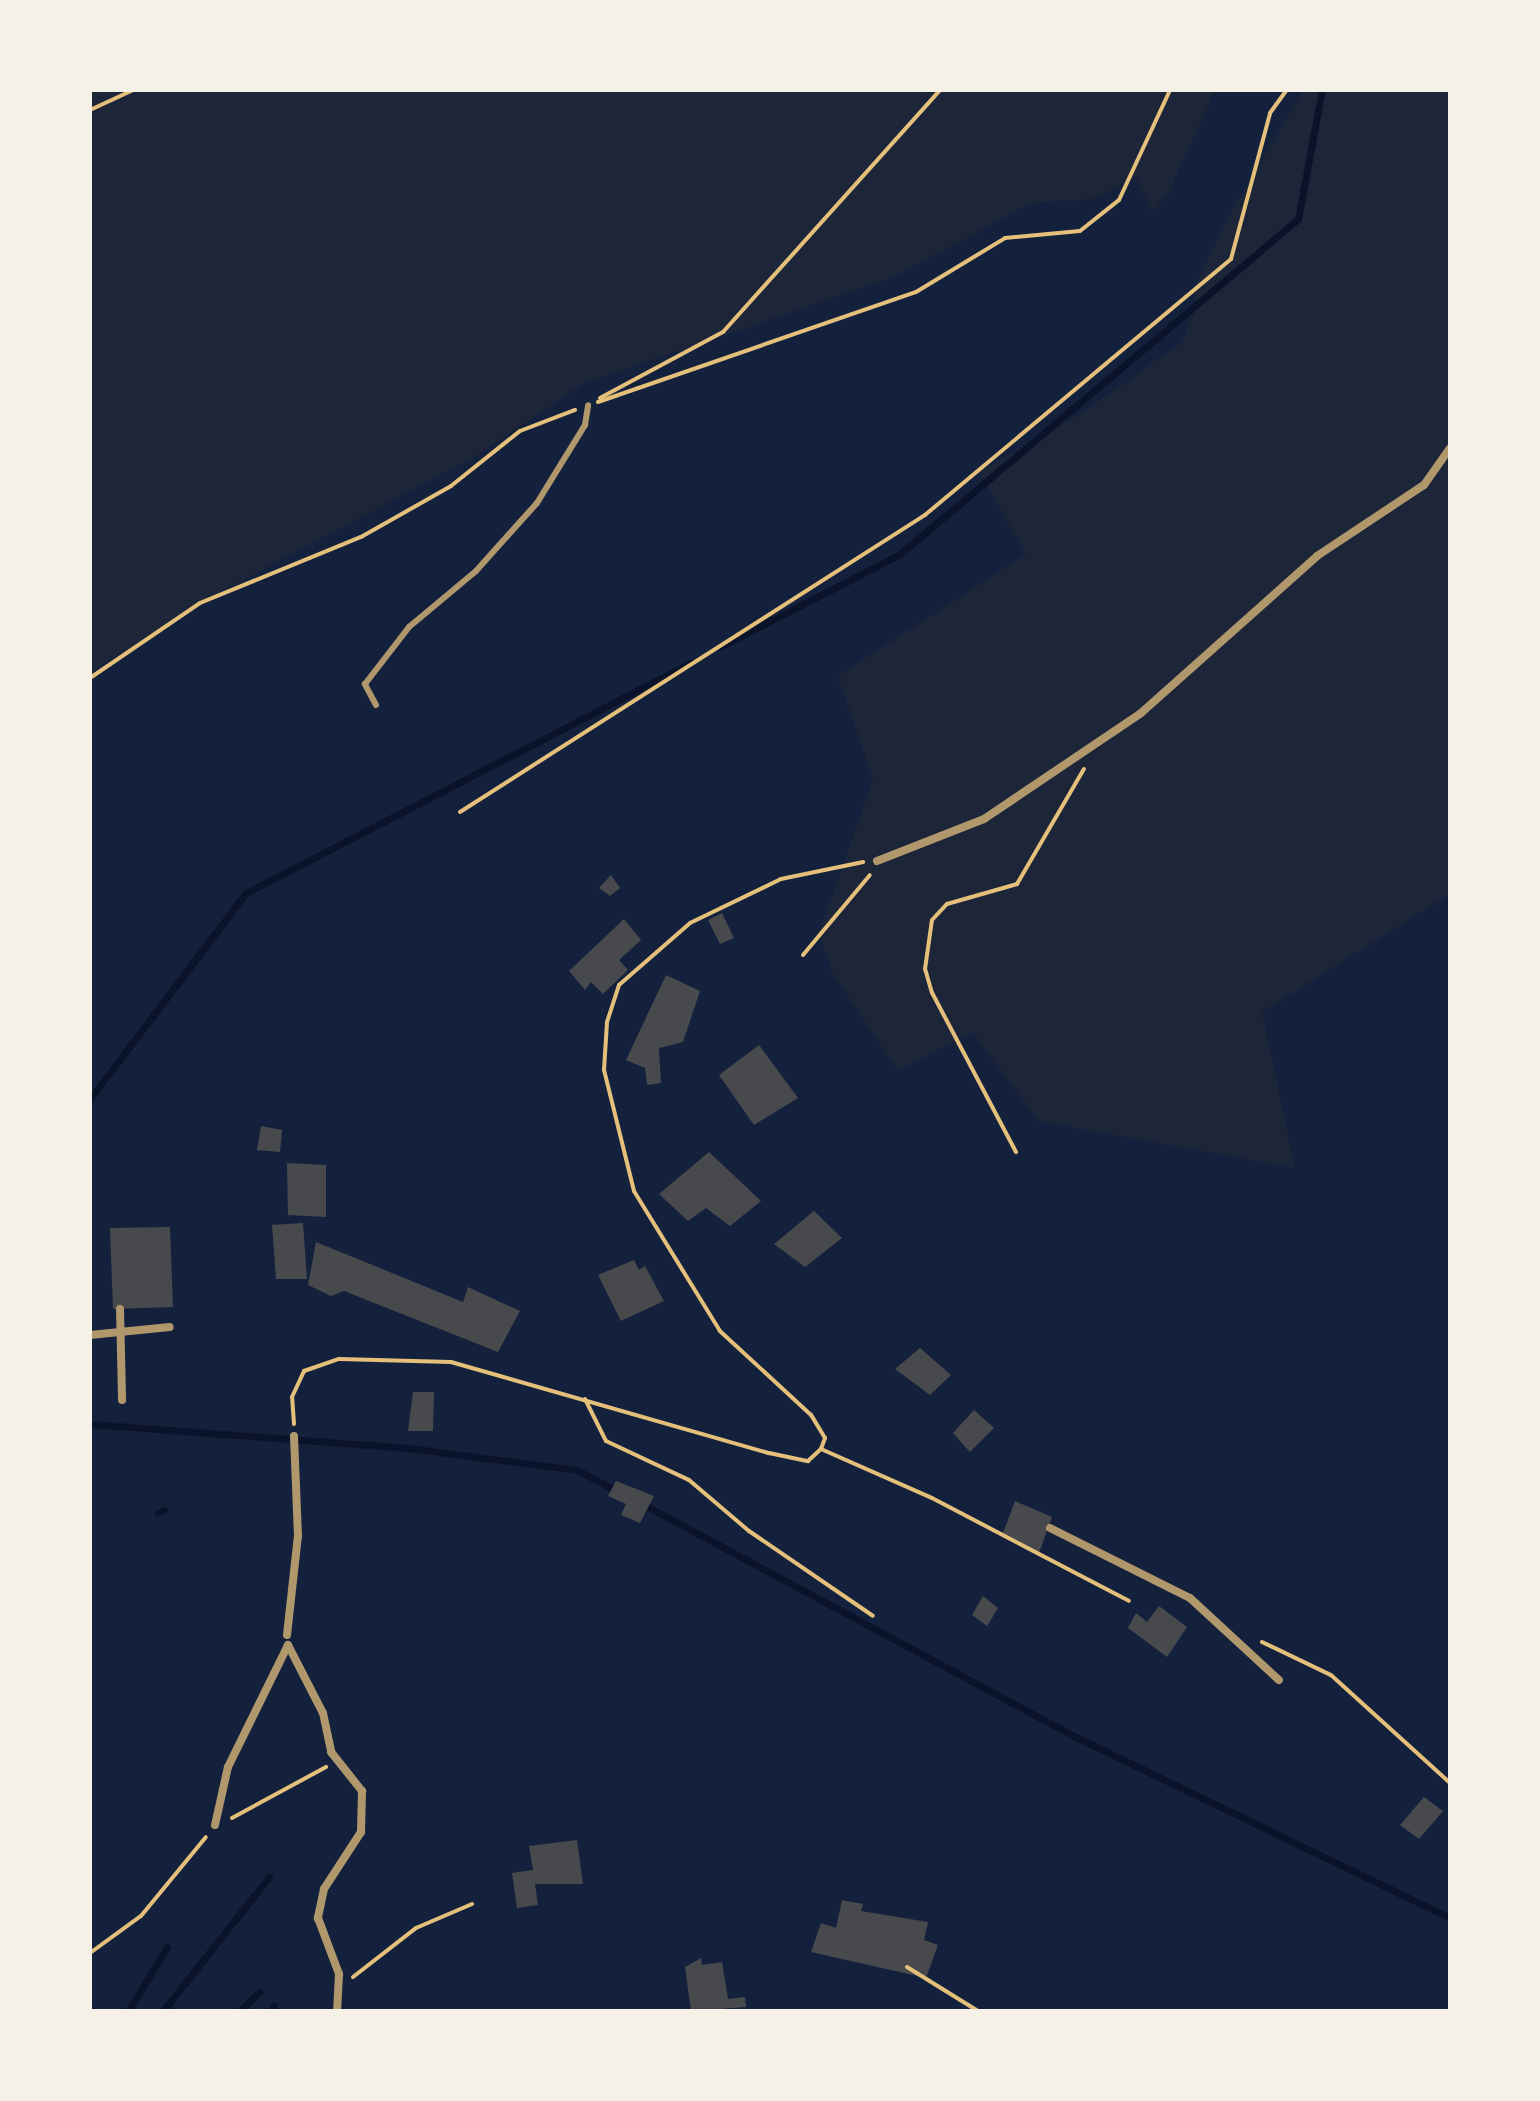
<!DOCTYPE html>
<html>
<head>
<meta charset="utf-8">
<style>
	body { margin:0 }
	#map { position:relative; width:1540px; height:2101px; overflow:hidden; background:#14213d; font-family:Literata,serif }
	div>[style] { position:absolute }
	.green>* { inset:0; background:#1d2539 }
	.stream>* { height:7px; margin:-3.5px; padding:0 3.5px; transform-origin:3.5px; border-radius:3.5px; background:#0b132b }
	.building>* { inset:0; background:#48494c }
	.path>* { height:4px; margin:-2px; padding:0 2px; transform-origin:2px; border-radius:2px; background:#e5c07b }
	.service>* { height:6px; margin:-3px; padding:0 3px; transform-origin:3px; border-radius:3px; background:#b1986c }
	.minor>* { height:8px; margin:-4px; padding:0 4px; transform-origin:4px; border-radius:4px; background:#b1986c }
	span { translate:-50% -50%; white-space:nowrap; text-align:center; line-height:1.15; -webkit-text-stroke:6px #f6f1e7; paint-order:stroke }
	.frame { position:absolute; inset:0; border:92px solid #f6f1e7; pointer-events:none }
</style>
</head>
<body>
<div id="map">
	<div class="green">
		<i style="clip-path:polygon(90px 90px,1215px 90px,1168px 194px,1153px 212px,1136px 177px,1094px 199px,1031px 203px,892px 278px,584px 383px,476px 456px,200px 603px,90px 673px)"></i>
		<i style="clip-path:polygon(1303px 90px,1450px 90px,1450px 894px,1262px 1012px,1295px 1168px,1039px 1121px,972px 1032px,898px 1071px,833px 974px,819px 934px,873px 779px,838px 676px,1026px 554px,979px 472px,1084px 412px,1181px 343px,1198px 304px,1194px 289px,1226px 221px)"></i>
	</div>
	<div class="stream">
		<i style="left:720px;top:647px;width:203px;rotate:-27.3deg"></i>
		<i style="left:900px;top:554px;width:520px;rotate:-40.09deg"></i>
		<i style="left:1298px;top:219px;width:131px;rotate:-79.5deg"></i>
		<i style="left:90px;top:1099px;width:258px;rotate:-52.9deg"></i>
		<i style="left:246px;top:893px;width:502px;rotate:-27.38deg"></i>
		<i style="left:90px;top:1424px;width:319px;rotate:4.3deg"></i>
		<i style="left:408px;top:1448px;width:170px;rotate:7.4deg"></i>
		<i style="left:577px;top:1470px;width:47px;rotate:27.6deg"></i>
		<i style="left:641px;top:1503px;width:494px;rotate:28.3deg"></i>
		<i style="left:1076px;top:1737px;width:415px;rotate:25.8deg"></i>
		<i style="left:158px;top:1513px;width:7px;rotate:-27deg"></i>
		<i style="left:128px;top:2011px;width:75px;rotate:-58.6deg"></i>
		<i style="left:163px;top:2011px;width:171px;rotate:-51.7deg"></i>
		<i style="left:240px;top:2011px;width:27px;rotate:-45deg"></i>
		<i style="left:271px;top:2011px;width:6px;rotate:-59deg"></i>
	</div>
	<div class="building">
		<i style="clip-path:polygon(611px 875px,620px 888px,610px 896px,599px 888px)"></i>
		<i style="clip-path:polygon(722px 913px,734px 938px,720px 944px,708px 920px)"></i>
		<i style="clip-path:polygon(624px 919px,641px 940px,619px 960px,628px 970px,603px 994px,591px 982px,585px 990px,569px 971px)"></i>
		<i style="clip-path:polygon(666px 975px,700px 991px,683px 1042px,659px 1048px,661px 1083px,647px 1085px,645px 1068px,626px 1060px)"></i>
		<i style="clip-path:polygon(759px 1045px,798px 1098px,754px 1125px,719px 1075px)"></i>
		<i style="clip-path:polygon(261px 1126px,282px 1130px,280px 1152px,257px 1150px)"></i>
		<i style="clip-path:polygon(709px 1152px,761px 1201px,730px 1226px,706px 1208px,688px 1221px,659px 1194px)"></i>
		<i style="clip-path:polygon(287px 1163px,326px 1165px,326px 1217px,288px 1215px)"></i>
		<i style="clip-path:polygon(814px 1211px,842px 1238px,805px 1267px,774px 1244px)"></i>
		<i style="clip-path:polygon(303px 1223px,307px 1279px,276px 1279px,272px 1225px)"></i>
		<i style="clip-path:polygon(170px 1227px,173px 1307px,113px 1309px,110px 1228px)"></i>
		<i style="clip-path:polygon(316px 1242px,463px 1302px,468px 1287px,520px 1311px,498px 1352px,344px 1291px,331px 1296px,308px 1285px)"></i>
		<i style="clip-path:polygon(634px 1260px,639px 1270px,645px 1266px,664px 1301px,621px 1321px,598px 1275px)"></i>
		<i style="clip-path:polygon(920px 1348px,951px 1375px,930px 1395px,895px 1369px)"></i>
		<i style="clip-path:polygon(413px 1392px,434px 1392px,433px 1431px,408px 1431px)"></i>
		<i style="clip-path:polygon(974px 1410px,994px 1428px,970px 1452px,953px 1433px)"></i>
		<i style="clip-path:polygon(616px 1481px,654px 1496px,640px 1523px,621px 1515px,626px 1504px,608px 1496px)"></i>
		<i style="clip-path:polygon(1015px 1501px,1052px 1517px,1039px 1553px,1003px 1533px)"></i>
		<i style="clip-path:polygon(983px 1596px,998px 1608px,987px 1626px,972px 1615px)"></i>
		<i style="clip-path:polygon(1159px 1606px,1187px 1627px,1167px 1657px,1128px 1628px,1136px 1613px,1147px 1622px)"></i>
		<i style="clip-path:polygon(1424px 1797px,1443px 1811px,1419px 1839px,1400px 1825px)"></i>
		<i style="clip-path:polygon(577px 1840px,583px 1884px,535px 1884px,538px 1905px,517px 1908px,512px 1873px,533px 1870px,529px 1846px)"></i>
		<i style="clip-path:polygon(842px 1900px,863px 1904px,861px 1911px,928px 1922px,924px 1940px,938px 1945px,926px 1978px,811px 1952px,821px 1923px,836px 1928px)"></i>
		<i style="clip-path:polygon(701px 1958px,702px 1965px,722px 1962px,728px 1999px,745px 1997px,746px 2007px,691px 2011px,685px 1967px)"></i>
	</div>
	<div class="path">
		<i style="left:90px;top:110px;width:47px;rotate:-24.9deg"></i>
		<i style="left:600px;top:398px;width:140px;rotate:-28.2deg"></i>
		<i style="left:723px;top:332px;width:325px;rotate:-48.1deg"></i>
		<i style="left:598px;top:402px;width:336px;rotate:-19.1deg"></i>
		<i style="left:916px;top:292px;width:104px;rotate:-31.2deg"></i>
		<i style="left:1005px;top:238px;width:75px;rotate:-5.3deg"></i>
		<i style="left:1080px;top:231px;width:50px;rotate:-38.5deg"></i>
		<i style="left:1119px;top:200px;width:121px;rotate:-65.1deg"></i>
		<i style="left:90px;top:678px;width:133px;rotate:-34.3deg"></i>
		<i style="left:200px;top:603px;width:174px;rotate:-22.3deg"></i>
		<i style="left:361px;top:537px;width:103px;rotate:-29.5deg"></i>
		<i style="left:451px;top:486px;width:88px;rotate:-38.6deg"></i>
		<i style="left:520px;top:431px;width:59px;rotate:-20.9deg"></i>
		<i style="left:460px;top:812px;width:552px;rotate:-32.57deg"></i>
		<i style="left:925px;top:515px;width:399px;rotate:-39.9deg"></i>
		<i style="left:1231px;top:259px;width:151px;rotate:-75deg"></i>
		<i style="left:1270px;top:113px;width:29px;rotate:-54deg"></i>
		<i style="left:803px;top:955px;width:104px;rotate:-50.1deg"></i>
		<i style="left:1016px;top:1152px;width:180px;rotate:-117.8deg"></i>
		<i style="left:932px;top:993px;width:25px;rotate:-106deg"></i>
		<i style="left:925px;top:969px;width:49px;rotate:-81.9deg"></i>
		<i style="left:932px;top:920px;width:22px;rotate:-47deg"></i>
		<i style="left:947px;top:904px;width:73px;rotate:-15.9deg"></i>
		<i style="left:1017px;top:884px;width:133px;rotate:-59.8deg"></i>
		<i style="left:585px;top:1399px;width:47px;rotate:63.4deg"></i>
		<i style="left:606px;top:1441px;width:92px;rotate:25.2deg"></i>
		<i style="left:689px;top:1480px;width:79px;rotate:40.4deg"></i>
		<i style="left:749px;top:1531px;width:150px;rotate:34.4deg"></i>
		<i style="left:294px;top:1424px;width:27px;rotate:-94deg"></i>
		<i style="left:292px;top:1397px;width:29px;rotate:-65deg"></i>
		<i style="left:304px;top:1371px;width:37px;rotate:-19deg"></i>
		<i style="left:339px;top:1359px;width:112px;rotate:1.5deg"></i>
		<i style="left:451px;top:1362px;width:331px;rotate:16deg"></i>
		<i style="left:769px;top:1453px;width:40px;rotate:12deg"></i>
		<i style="left:808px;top:1461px;width:18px;rotate:-43deg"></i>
		<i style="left:821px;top:1449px;width:12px;rotate:-70deg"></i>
		<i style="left:825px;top:1438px;width:27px;rotate:-121deg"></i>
		<i style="left:811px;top:1415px;width:124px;rotate:-137.3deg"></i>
		<i style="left:720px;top:1331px;width:164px;rotate:-121.6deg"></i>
		<i style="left:634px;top:1191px;width:125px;rotate:-103.9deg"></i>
		<i style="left:604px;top:1070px;width:48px;rotate:-86.4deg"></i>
		<i style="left:607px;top:1022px;width:39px;rotate:-72deg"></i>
		<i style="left:619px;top:985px;width:94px;rotate:-41.1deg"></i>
		<i style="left:690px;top:923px;width:101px;rotate:-25.8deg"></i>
		<i style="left:781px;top:879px;width:84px;rotate:-11.7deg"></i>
		<i style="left:821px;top:1449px;width:121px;rotate:23.8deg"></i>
		<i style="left:932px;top:1498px;width:222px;rotate:27.6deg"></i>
		<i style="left:1262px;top:1642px;width:76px;rotate:25.6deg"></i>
		<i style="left:1331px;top:1675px;width:161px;rotate:42.2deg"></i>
		<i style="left:232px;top:1818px;width:107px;rotate:-28.5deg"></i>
		<i style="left:90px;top:1953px;width:63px;rotate:-36deg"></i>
		<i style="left:141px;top:1916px;width:102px;rotate:-50.6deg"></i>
		<i style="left:907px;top:1967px;width:84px;rotate:31.8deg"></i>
		<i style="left:353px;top:1977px;width:80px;rotate:-37.9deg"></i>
		<i style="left:416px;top:1928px;width:61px;rotate:-23.2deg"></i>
	</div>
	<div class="service">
		<i style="left:376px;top:705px;width:24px;rotate:-118deg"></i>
		<i style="left:365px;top:684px;width:72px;rotate:-52.3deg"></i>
		<i style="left:409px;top:627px;width:87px;rotate:-39.9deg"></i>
		<i style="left:476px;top:571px;width:91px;rotate:-48.1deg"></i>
		<i style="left:537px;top:503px;width:92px;rotate:-58.4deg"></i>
		<i style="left:585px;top:425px;width:20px;rotate:-81deg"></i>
	</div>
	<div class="minor">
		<i style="left:877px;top:861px;width:115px;rotate:-21.4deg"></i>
		<i style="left:984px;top:819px;width:189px;rotate:-34deg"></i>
		<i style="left:1141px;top:713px;width:236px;rotate:-41.7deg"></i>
		<i style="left:1317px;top:556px;width:128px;rotate:-33.6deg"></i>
		<i style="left:1424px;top:485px;width:45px;rotate:-54.9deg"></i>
		<i style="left:120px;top:1309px;width:91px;rotate:88.7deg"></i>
		<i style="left:90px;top:1335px;width:80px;rotate:-5.7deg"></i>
		<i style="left:1050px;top:1528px;width:157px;rotate:26.6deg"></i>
		<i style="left:1190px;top:1598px;width:121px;rotate:42.7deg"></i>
		<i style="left:287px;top:1635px;width:100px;rotate:-83.7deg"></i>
		<i style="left:298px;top:1536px;width:100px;rotate:-92.3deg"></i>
		<i style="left:215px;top:1825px;width:59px;rotate:-77.4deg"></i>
		<i style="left:228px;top:1767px;width:136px;rotate:-63.8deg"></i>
		<i style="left:288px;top:1645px;width:76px;rotate:62.8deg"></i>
		<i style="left:323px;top:1713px;width:40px;rotate:78deg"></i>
		<i style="left:331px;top:1752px;width:50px;rotate:51.5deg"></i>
		<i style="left:362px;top:1791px;width:41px;rotate:91.4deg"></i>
		<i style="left:361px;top:1832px;width:68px;rotate:123deg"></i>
		<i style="left:324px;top:1889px;width:30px;rotate:102deg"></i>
		<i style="left:318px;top:1918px;width:60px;rotate:69.4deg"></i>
		<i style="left:339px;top:1974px;width:37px;rotate:93deg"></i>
	</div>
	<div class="frame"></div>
</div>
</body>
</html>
